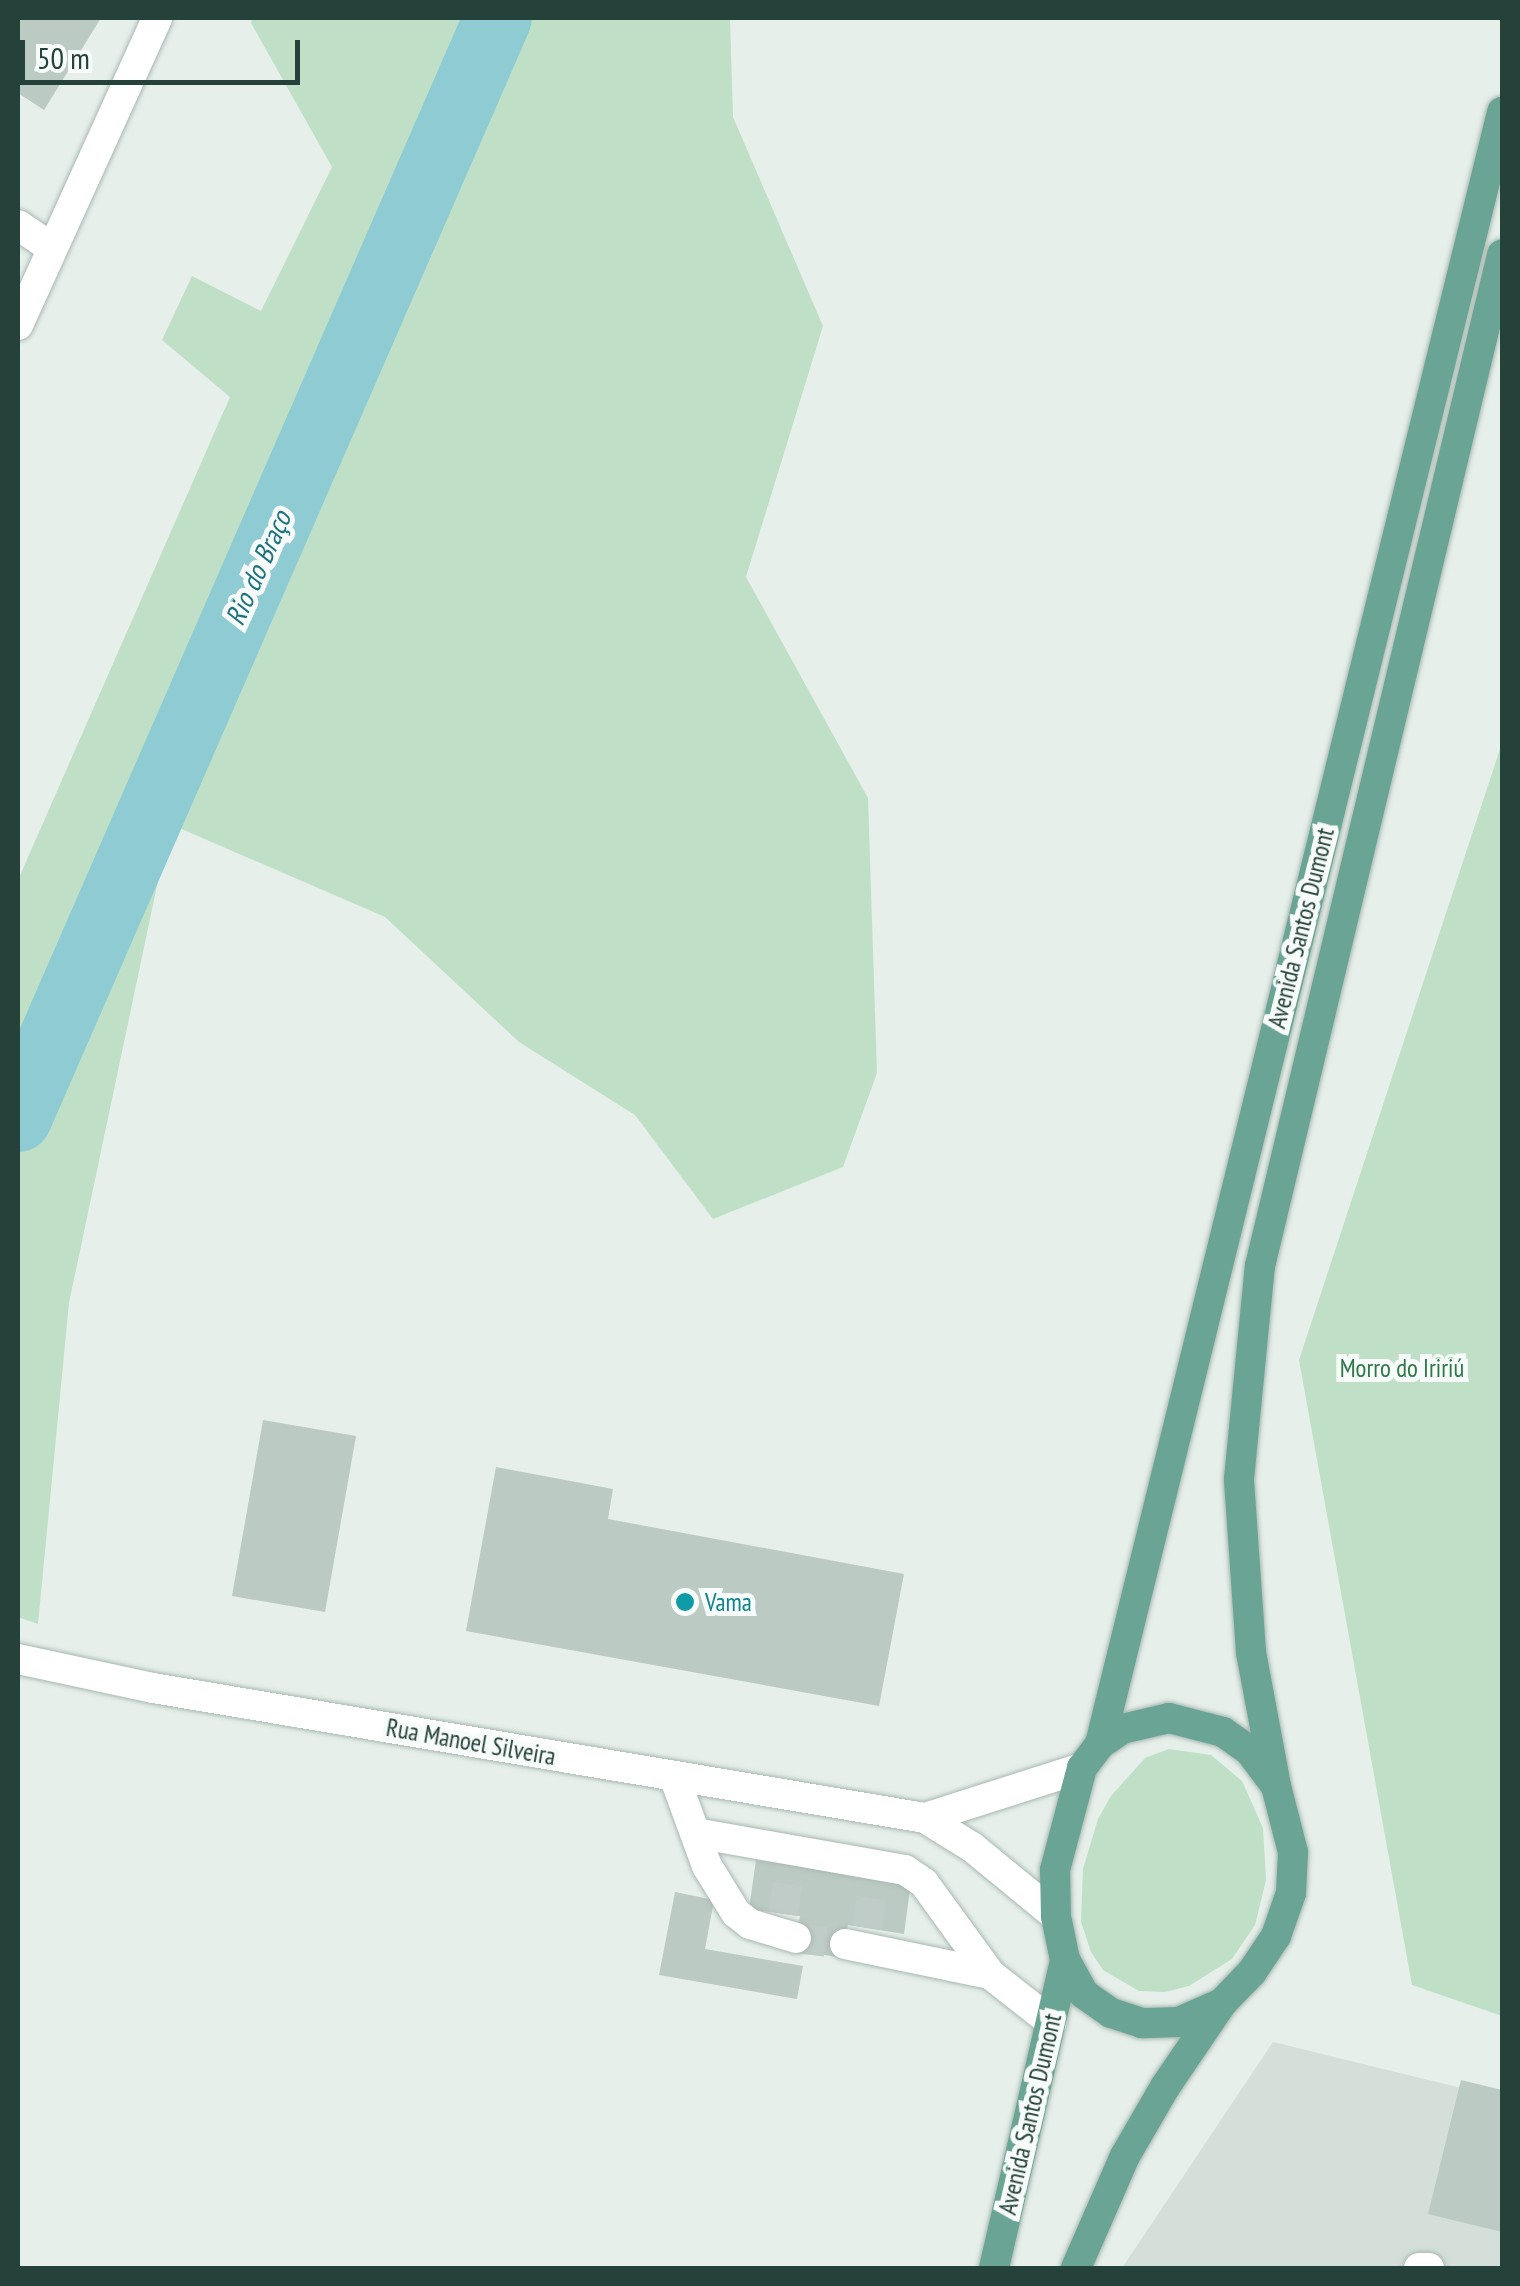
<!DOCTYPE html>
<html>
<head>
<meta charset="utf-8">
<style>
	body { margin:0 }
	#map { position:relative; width:1520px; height:2286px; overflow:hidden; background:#e6efea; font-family:"PT Sans Narrow",sans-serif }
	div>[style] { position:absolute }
	.built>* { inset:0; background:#d4dfd9 }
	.green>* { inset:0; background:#bfe0c7 }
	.river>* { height:68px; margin:-34px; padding:0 34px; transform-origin:34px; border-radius:34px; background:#8ecbd3 }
	.building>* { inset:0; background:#bbcac3 }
	.minor-tunnel>* { height:30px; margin-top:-15px; transform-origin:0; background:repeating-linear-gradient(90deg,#bfccc7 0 30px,transparent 0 45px) }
	.roads { filter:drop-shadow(0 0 2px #a8b8b1) drop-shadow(0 0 2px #a8b8b1) }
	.minor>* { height:30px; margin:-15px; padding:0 15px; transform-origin:15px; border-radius:15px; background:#fff }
	.major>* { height:30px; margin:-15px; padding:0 15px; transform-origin:15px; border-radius:15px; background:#6aa494 }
	.dots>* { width:28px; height:28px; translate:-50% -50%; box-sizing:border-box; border:5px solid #f7fbf9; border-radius:50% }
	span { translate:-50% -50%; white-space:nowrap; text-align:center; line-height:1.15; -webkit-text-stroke:10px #f7fbf9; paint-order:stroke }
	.street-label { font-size:25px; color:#244239 }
	.park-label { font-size:25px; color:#2d7948 }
	.culture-label { font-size:25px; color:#0d838f }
	.left { translate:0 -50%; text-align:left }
	.water-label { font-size:28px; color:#1c727f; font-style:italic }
	.frame { position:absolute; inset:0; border:20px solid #244239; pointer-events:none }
	.scale { position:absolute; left:20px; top:40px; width:280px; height:45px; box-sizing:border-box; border:5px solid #244239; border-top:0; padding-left:12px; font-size:30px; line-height:35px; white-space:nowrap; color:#244239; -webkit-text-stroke:8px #f7fbf9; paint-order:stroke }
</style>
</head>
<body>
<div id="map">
	<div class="built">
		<i style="clip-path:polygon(1273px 2042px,1502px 2098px,1502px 2268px,1122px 2268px)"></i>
	</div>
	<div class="green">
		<i style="clip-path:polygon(253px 18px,730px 18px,733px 117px,823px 326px,746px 577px,868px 798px,877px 1073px,843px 1167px,713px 1219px,635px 1115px,519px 1042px,385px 917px,170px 824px,69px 1303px,38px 1624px,18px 1617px,18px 880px,230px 397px,162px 340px,192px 276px,261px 311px,332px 167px,251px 23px)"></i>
		<i style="clip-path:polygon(1502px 743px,1502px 2016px,1412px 1985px,1299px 1360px)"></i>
		<i style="clip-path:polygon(1169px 1749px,1211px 1755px,1242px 1781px,1263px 1828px,1266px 1880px,1255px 1925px,1232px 1959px,1189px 1986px,1165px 1992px,1139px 1991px,1103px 1970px,1091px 1952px,1081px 1922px,1083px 1869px,1098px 1819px,1111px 1796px,1145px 1758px)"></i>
	</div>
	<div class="river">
		<i style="left:18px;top:1118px;width:1200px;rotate:-66.43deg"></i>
	</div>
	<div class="building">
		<i style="clip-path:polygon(19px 18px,101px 18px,44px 110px,18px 93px)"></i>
		<i style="clip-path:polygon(263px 1420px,356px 1436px,325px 1612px,232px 1596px)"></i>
		<i style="clip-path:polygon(496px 1467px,613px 1489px,608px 1519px,904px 1574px,879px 1706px,466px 1631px)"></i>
		<i style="clip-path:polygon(756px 1860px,911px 1882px,904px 1934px,848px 1925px,843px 1958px,794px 1950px,800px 1916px,749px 1909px)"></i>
		<i style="clip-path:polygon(675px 1892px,714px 1900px,705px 1949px,803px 1966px,797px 1999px,659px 1975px)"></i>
		<i style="clip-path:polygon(1461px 2080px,1502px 2090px,1502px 2232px,1428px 2214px)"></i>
	</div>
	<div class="minor-tunnel">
		<i style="left:783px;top:1914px;width:51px;rotate:-80.9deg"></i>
		<i style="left:867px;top:1928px;width:53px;rotate:-81.3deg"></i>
		<i style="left:796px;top:1938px;width:49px;rotate:7deg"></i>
	</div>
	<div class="roads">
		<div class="minor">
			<i style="left:18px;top:225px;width:41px;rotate:34.1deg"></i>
			<i style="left:18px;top:325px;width:337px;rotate:-65.6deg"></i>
			<i style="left:18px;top:1659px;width:138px;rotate:12.1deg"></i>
			<i style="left:153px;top:1688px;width:783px;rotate:9.56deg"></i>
			<i style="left:925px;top:1818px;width:55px;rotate:31.7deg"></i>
			<i style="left:972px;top:1847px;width:109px;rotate:39.4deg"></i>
			<i style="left:674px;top:1776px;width:96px;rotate:69.9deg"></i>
			<i style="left:707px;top:1866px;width:55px;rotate:58.3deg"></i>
			<i style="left:736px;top:1913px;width:18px;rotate:38deg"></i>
			<i style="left:750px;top:1924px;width:48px;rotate:16.9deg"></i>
			<i style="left:925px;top:1818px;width:165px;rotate:-17.7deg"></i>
			<i style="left:695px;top:1833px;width:213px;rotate:10deg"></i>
			<i style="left:905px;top:1870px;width:23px;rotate:34deg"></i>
			<i style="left:924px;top:1883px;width:112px;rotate:54deg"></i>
			<i style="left:845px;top:1944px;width:148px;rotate:11.7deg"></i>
			<i style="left:990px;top:1974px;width:78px;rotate:38.2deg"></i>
			<i style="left:1419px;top:2268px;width:10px"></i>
		</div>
		<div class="major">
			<i style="left:1169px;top:1718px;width:56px;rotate:14.5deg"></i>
			<i style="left:1223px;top:1732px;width:32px;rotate:35deg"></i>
			<i style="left:1249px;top:1750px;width:45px;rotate:53.1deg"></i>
			<i style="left:1276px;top:1786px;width:68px;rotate:75.6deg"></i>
			<i style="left:1293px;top:1852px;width:41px;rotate:92.8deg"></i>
			<i style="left:1291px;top:1893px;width:46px;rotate:109.2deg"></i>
			<i style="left:1276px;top:1936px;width:43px;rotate:123.7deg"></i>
			<i style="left:1252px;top:1972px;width:43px;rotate:134.1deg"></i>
			<i style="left:1222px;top:2003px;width:47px;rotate:156.2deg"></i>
			<i style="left:1179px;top:2022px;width:37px;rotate:178deg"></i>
			<i style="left:1142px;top:2023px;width:33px;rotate:-162deg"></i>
			<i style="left:1111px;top:2013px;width:33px;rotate:-145deg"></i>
			<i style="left:1084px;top:1994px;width:39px;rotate:-119deg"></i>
			<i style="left:1065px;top:1960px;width:45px;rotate:-101.6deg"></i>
			<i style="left:1056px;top:1916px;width:46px;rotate:-91.2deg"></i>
			<i style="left:1055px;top:1870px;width:106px;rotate:-75.2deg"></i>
			<i style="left:1082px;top:1768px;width:30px;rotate:-53deg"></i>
			<i style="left:1100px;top:1744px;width:27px;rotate:-34deg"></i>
			<i style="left:1122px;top:1729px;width:48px;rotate:-13.2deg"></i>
			<i style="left:1100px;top:1744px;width:1681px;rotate:-76.16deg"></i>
			<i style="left:1276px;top:1786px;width:136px;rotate:-100.6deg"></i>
			<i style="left:1251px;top:1652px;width:173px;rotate:-94deg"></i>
			<i style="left:1239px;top:1479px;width:214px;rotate:-84.4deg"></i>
			<i style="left:1260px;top:1266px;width:1040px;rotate:-76.54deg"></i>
			<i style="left:994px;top:2268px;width:316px;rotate:-77deg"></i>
			<i style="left:1076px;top:2268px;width:122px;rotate:-66.4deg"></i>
			<i style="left:1125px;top:2156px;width:80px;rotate:-59.9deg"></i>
			<i style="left:1165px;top:2087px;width:102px;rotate:-55.8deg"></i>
		</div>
	</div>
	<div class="dots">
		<i style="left:685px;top:1602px;background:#0f9aa8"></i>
	</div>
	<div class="street-label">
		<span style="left:1301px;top:928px;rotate:-76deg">Avenida Santos Dumont</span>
		<span style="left:471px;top:1742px;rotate:10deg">Rua Manoel Silveira</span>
		<span style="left:1030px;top:2114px;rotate:-77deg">Avenida Santos Dumont</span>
	</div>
	<div class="park-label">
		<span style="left:1402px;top:1368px">Morro do Iririú</span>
	</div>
	<div class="culture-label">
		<span class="left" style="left:705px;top:1602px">Vama</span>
	</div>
	<div class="water-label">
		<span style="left:258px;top:568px;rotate:-66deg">Rio do Braço</span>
	</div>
	<div class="frame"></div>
	<div class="scale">50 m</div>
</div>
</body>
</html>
